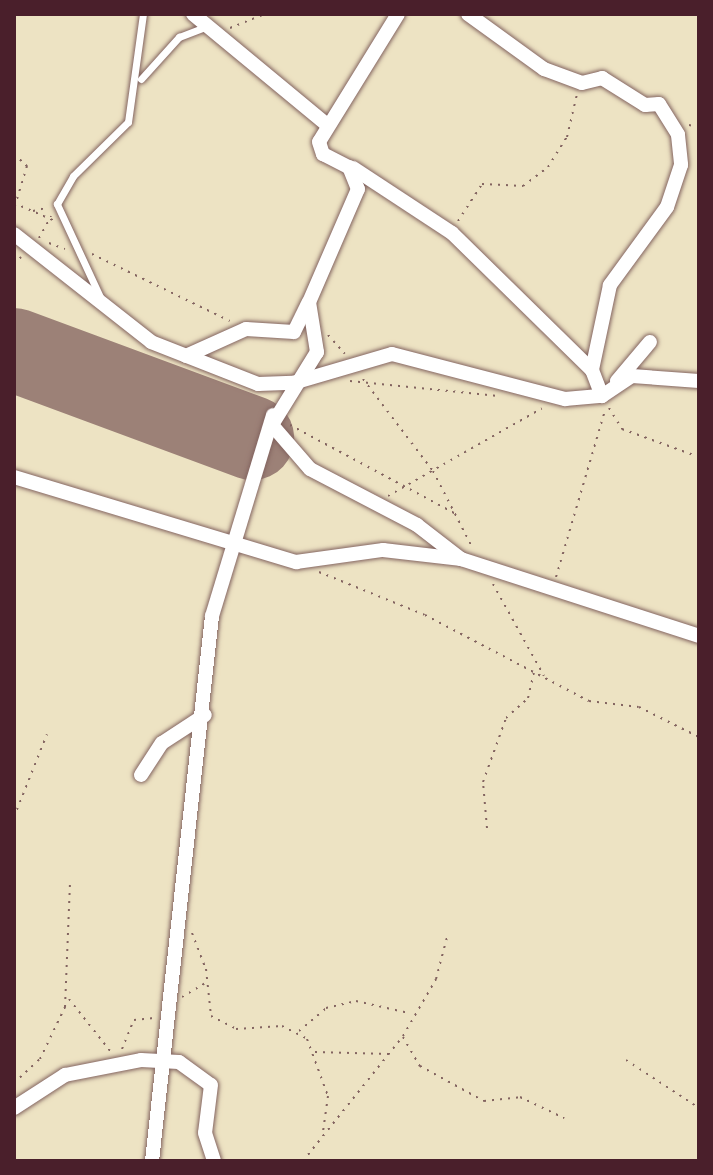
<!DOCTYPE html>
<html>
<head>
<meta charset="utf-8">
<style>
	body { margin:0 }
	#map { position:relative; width:713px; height:1175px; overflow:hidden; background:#ede3c3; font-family:"Gochi Hand",sans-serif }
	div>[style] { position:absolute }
	.runway>* { height:84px; margin:-42px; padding:0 42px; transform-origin:42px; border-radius:42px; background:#9c8177 }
	.path>* { height:2px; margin-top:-1px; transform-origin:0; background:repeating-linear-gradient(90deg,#836460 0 2px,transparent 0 8px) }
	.roads { filter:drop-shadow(0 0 2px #836460) drop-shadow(0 0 2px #836460) }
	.lane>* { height:7px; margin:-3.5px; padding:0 3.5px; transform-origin:3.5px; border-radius:3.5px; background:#fff }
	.street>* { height:14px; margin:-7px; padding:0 7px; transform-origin:7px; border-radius:7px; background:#fff }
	span { translate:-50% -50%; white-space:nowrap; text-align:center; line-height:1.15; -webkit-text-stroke:6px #fcf5e5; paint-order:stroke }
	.frame { position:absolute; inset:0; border:16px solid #4a1f2b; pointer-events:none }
</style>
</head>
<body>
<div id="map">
	<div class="runway">
		<i style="left:14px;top:350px;width:254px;rotate:20.3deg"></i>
	</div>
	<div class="path">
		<i style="left:230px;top:28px;width:38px;rotate:-22deg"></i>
		<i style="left:689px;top:125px;width:10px;rotate:11deg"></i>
		<i style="left:14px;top:154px;width:18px;rotate:43deg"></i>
		<i style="left:27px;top:166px;width:45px;rotate:106.8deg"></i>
		<i style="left:14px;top:203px;width:45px;rotate:23.7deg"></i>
		<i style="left:33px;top:211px;width:13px;rotate:-13deg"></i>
		<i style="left:458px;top:221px;width:44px;rotate:-57deg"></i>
		<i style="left:482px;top:184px;width:41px;rotate:2.8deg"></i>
		<i style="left:523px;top:186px;width:31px;rotate:-37deg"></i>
		<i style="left:548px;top:167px;width:36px;rotate:-58deg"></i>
		<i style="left:567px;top:137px;width:44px;rotate:-76.9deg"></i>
		<i style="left:39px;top:238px;width:25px;rotate:-61deg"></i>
		<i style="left:49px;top:243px;width:17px;rotate:21deg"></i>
		<i style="left:92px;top:254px;width:153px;rotate:25.9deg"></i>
		<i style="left:14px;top:264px;width:10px;rotate:-45deg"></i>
		<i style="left:328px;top:335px;width:25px;rotate:48deg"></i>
		<i style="left:363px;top:379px;width:116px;rotate:52.7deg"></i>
		<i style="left:433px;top:471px;width:85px;rotate:62.8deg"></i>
		<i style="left:350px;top:381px;width:149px;rotate:5.8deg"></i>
		<i style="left:609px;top:408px;width:25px;rotate:58deg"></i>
		<i style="left:622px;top:429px;width:82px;rotate:20deg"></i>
		<i style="left:290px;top:425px;width:188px;rotate:28.2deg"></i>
		<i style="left:388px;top:496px;width:177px;rotate:-29.7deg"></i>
		<i style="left:319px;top:572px;width:114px;rotate:22.1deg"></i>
		<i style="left:425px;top:615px;width:185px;rotate:27.7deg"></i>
		<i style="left:589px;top:701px;width:50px;rotate:6.8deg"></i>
		<i style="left:639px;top:707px;width:67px;rotate:26.6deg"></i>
		<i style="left:556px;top:577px;width:173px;rotate:-73.6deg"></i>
		<i style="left:493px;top:584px;width:105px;rotate:61deg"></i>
		<i style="left:14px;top:817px;width:89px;rotate:-68.3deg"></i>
		<i style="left:487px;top:828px;width:46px;rotate:-95deg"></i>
		<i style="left:483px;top:782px;width:68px;rotate:-70.2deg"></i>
		<i style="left:506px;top:718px;width:30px;rotate:-42deg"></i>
		<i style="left:528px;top:698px;width:28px;rotate:-77deg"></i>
		<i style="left:192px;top:933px;width:39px;rotate:69deg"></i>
		<i style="left:206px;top:969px;width:47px;rotate:83.9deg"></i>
		<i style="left:211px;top:1016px;width:28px;rotate:27deg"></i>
		<i style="left:236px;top:1029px;width:46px;rotate:-3.7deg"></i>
		<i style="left:282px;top:1026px;width:28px;rotate:27deg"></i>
		<i style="left:307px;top:1039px;width:61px;rotate:69.8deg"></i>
		<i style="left:328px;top:1096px;width:36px;rotate:98deg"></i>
		<i style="left:182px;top:997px;width:26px;rotate:-31deg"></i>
		<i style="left:69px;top:999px;width:68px;rotate:51.6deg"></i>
		<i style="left:299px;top:1031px;width:35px;rotate:-40deg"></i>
		<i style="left:326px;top:1008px;width:31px;rotate:-13deg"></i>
		<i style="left:356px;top:1001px;width:54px;rotate:12.8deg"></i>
		<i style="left:403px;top:1037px;width:34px;rotate:60deg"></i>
		<i style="left:420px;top:1066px;width:73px;rotate:28.7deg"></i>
		<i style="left:484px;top:1101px;width:36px;rotate:-6deg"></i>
		<i style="left:520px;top:1097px;width:49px;rotate:25.5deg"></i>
		<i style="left:122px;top:1049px;width:31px;rotate:-68deg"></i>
		<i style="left:134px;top:1020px;width:20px;rotate:-6deg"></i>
		<i style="left:315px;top:1052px;width:74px;rotate:1.5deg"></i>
		<i style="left:626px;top:1060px;width:87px;rotate:33.3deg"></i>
		<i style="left:14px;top:1083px;width:35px;rotate:-43deg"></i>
		<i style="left:40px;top:1059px;width:58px;rotate:-64.3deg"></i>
		<i style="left:65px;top:1007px;width:123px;rotate:-87.7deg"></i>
		<i style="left:303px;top:1161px;width:160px;rotate:-51.3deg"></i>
		<i style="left:403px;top:1036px;width:66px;rotate:-59.9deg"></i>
		<i style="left:436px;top:979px;width:43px;rotate:-75.3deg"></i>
	</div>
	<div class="roads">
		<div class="lane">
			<i style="left:141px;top:79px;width:57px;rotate:-47.9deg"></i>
			<i style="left:179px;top:37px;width:30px;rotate:-21deg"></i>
			<i style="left:101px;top:299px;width:105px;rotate:-114.9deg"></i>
			<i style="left:57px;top:204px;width:32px;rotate:-60deg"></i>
			<i style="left:73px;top:176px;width:77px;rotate:-44.5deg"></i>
			<i style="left:128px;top:122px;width:109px;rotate:-82.1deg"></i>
		</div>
		<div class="street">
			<i style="left:193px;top:14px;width:174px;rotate:39.6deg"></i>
			<i style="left:398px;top:14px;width:150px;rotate:121.7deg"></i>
			<i style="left:319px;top:142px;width:13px;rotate:72deg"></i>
			<i style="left:323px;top:154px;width:29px;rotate:27deg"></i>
			<i style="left:349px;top:167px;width:24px;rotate:68deg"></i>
			<i style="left:358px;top:189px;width:123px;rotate:113.4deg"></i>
			<i style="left:309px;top:302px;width:51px;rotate:80.9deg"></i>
			<i style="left:317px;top:352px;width:86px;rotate:121.7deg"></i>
			<i style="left:272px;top:425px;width:58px;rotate:49.2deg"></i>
			<i style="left:310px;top:469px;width:121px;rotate:27.6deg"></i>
			<i style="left:417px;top:525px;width:56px;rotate:37.7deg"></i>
			<i style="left:468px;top:14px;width:94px;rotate:35.9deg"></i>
			<i style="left:544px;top:69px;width:40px;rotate:20.2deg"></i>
			<i style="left:582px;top:83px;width:21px;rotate:-14deg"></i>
			<i style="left:602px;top:78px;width:51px;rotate:32.1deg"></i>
			<i style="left:645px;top:105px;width:14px;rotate:-4deg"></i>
			<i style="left:659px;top:104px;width:36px;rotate:58deg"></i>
			<i style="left:678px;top:135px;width:30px;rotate:84deg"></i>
			<i style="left:681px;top:165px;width:44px;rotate:108.4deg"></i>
			<i style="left:667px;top:207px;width:97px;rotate:126.2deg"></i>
			<i style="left:610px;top:285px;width:87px;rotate:102deg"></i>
			<i style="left:353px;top:168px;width:118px;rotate:33.3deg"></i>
			<i style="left:452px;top:233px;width:196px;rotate:44.4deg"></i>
			<i style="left:592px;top:370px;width:28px;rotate:69deg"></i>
			<i style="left:14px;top:234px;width:174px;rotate:38.2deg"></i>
			<i style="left:151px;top:342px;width:115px;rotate:21.4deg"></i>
			<i style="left:258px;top:384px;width:35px;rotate:-2deg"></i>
			<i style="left:293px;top:383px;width:103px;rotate:-16.3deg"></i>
			<i style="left:392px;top:354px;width:179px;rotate:14.6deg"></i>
			<i style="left:565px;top:399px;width:37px;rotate:-5deg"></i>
			<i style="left:602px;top:396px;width:36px;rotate:-34deg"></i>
			<i style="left:632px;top:376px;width:67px;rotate:4.3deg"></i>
			<i style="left:186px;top:356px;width:66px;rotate:-24.2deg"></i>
			<i style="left:246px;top:329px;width:48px;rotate:3.6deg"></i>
			<i style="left:294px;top:332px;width:32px;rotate:-64deg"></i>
			<i style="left:617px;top:381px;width:51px;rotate:-49.8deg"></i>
			<i style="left:14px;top:477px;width:295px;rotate:16.8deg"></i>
			<i style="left:296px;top:562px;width:88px;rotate:-7.9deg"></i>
			<i style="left:383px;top:550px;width:79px;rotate:6.6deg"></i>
			<i style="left:461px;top:559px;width:250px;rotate:17.9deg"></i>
			<i style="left:141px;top:775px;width:38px;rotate:-57deg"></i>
			<i style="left:162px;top:743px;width:51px;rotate:-33.1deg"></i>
			<i style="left:14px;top:1108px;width:61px;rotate:-32.9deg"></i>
			<i style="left:65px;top:1075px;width:77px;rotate:-11.2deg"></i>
			<i style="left:141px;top:1060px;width:38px;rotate:3deg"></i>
			<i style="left:179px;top:1062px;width:39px;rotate:36deg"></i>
			<i style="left:211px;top:1085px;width:48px;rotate:97.1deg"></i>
			<i style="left:205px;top:1133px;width:29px;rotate:72deg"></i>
			<i style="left:152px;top:1161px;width:548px;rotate:-83.72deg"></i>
			<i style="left:212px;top:616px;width:210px;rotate:-73.1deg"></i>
		</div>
	</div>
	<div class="frame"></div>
</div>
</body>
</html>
